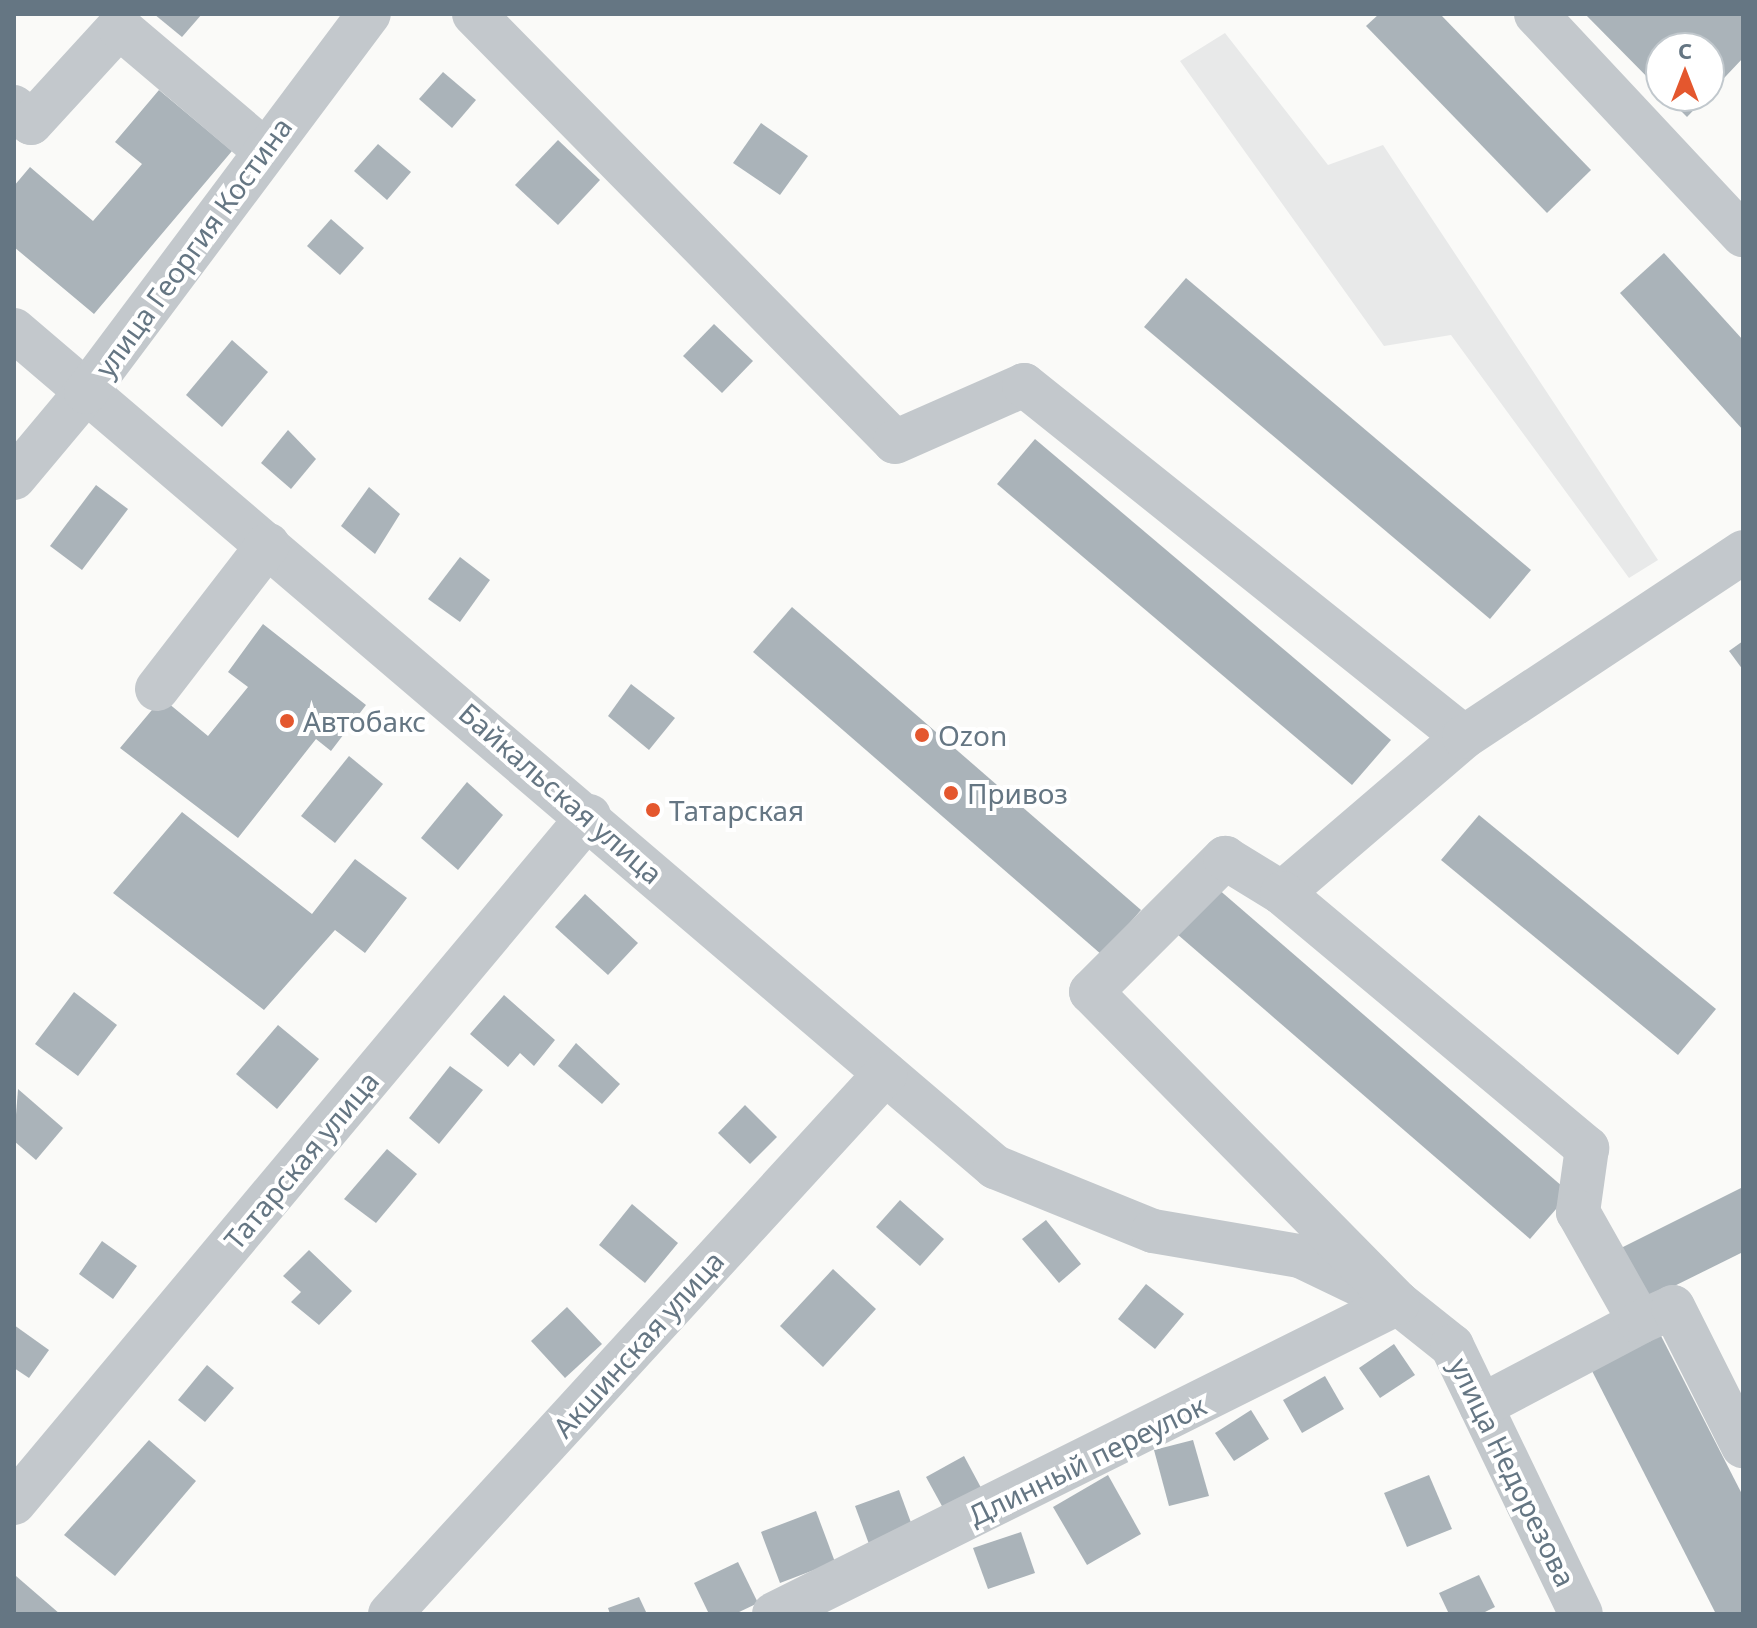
<!DOCTYPE html>
<html>
<head>
<meta charset="utf-8">
<style>
	body { margin:0 }
	#map { position:relative; width:1757px; height:1628px; overflow:hidden; background:#fafaf8; font-family:"Noto Sans",sans-serif }
	div>[style] { position:absolute }
	.built>* { inset:0; background:#e8e9e9 }
	.building>* { inset:0; background:#aab3b9 }
	.minor>* { height:44px; margin:-22px; padding:0 22px; transform-origin:22px; border-radius:22px; background:#c3c8cc }
	.dots>* { width:22px; height:22px; translate:-50% -50%; box-sizing:border-box; border:4px solid #fff; border-radius:50% }
	span { translate:-50% -50%; white-space:nowrap; text-align:center; line-height:1.15; -webkit-text-stroke:8px #fff; paint-order:stroke }
	.street-label { font-size:28px; color:#657683 }
	.poi-label { font-size:28px; color:#657683 }
	.left { translate:0 -50%; text-align:left }
	.frame { position:absolute; inset:0; border:16px solid #657683; pointer-events:none }
	.north { position:absolute; left:1645px; top:32px; width:80px; height:80px; box-sizing:border-box; background:#fff; border:2px solid #c1c8cd; border-radius:50%; rotate:0deg; font-size:22px; font-weight:700; line-height:32px; text-align:center; color:#657683 }
	.north::after { content:''; display:block; margin:auto; width:28px; height:36px; background:#e4572e; clip-path:polygon(50% 0,100% 100%,50% 72%,0 100%) }
</style>
</head>
<body>
<div id="map">
	<div class="built">
		<i style="clip-path:polygon(1225px 33px,1328px 165px,1383px 145px,1658px 560px,1629px 578px,1451px 335px,1384px 346px,1180px 61px)"></i>
	</div>
	<div class="building">
		<i style="clip-path:polygon(154px 14px,202px 14px,182px 37px)"></i>
		<i style="clip-path:polygon(1379px 14px,1440px 14px,1591px 170px,1547px 213px,1366px 26px)"></i>
		<i style="clip-path:polygon(1585px 14px,1743px 14px,1743px 58px,1709px 94px,1709px 48px,1661px 48px,1661px 91px)"></i>
		<i style="clip-path:polygon(443px 72px,476px 100px,452px 128px,419px 99px)"></i>
		<i style="clip-path:polygon(159px 90px,232px 151px,94px 314px,14px 247px,14px 186px,30px 167px,93px 221px,142px 164px,115px 142px)"></i>
		<i style="clip-path:polygon(1666px 96px,1707px 96px,1687px 117px)"></i>
		<i style="clip-path:polygon(761px 123px,808px 156px,780px 195px,733px 163px)"></i>
		<i style="clip-path:polygon(558px 140px,600px 180px,558px 225px,515px 185px)"></i>
		<i style="clip-path:polygon(378px 144px,411px 172px,387px 200px,354px 171px)"></i>
		<i style="clip-path:polygon(331px 219px,364px 248px,340px 275px,307px 246px)"></i>
		<i style="clip-path:polygon(1664px 253px,1743px 340px,1743px 430px,1620px 293px)"></i>
		<i style="clip-path:polygon(1186px 278px,1531px 570px,1490px 619px,1144px 327px)"></i>
		<i style="clip-path:polygon(714px 324px,753px 361px,722px 393px,683px 356px)"></i>
		<i style="clip-path:polygon(232px 340px,268px 372px,222px 427px,186px 395px)"></i>
		<i style="clip-path:polygon(288px 430px,316px 459px,291px 489px,261px 463px)"></i>
		<i style="clip-path:polygon(1035px 439px,1391px 740px,1352px 785px,997px 484px)"></i>
		<i style="clip-path:polygon(96px 485px,128px 509px,82px 570px,50px 546px)"></i>
		<i style="clip-path:polygon(369px 487px,400px 514px,375px 554px,341px 526px)"></i>
		<i style="clip-path:polygon(460px 557px,490px 580px,460px 622px,428px 599px)"></i>
		<i style="clip-path:polygon(792px 607px,1141px 910px,1102px 955px,753px 652px)"></i>
		<i style="clip-path:polygon(263px 624px,366px 705px,331px 751px,316px 739px,238px 838px,120px 748px,162px 698px,208px 736px,248px 687px,228px 672px)"></i>
		<i style="clip-path:polygon(1743px 641px,1743px 670px,1729px 651px)"></i>
		<i style="clip-path:polygon(631px 684px,675px 718px,649px 750px,608px 716px)"></i>
		<i style="clip-path:polygon(349px 756px,383px 784px,335px 843px,301px 816px)"></i>
		<i style="clip-path:polygon(467px 782px,503px 815px,458px 870px,421px 838px)"></i>
		<i style="clip-path:polygon(182px 812px,312px 914px,355px 859px,407px 898px,365px 953px,335px 930px,264px 1010px,113px 893px)"></i>
		<i style="clip-path:polygon(1479px 815px,1716px 1009px,1678px 1055px,1441px 860px)"></i>
		<i style="clip-path:polygon(1217px 888px,1570px 1193px,1530px 1239px,1177px 934px)"></i>
		<i style="clip-path:polygon(585px 894px,638px 943px,608px 975px,555px 927px)"></i>
		<i style="clip-path:polygon(74px 992px,117px 1025px,78px 1076px,35px 1044px)"></i>
		<i style="clip-path:polygon(504px 995px,555px 1040px,534px 1066px,520px 1053px,508px 1067px,470px 1034px)"></i>
		<i style="clip-path:polygon(278px 1025px,319px 1059px,277px 1109px,236px 1074px)"></i>
		<i style="clip-path:polygon(576px 1043px,620px 1084px,602px 1104px,558px 1066px)"></i>
		<i style="clip-path:polygon(450px 1066px,483px 1090px,439px 1144px,409px 1118px)"></i>
		<i style="clip-path:polygon(18px 1089px,63px 1128px,36px 1160px,14px 1141px)"></i>
		<i style="clip-path:polygon(745px 1105px,777px 1137px,750px 1164px,718px 1133px)"></i>
		<i style="clip-path:polygon(387px 1149px,417px 1174px,376px 1223px,344px 1199px)"></i>
		<i style="clip-path:polygon(1743px 1187px,1743px 1252px,1646px 1300px,1619px 1249px)"></i>
		<i style="clip-path:polygon(900px 1200px,944px 1239px,920px 1266px,876px 1227px)"></i>
		<i style="clip-path:polygon(632px 1204px,678px 1243px,645px 1283px,599px 1245px)"></i>
		<i style="clip-path:polygon(1046px 1220px,1081px 1264px,1059px 1283px,1022px 1239px)"></i>
		<i style="clip-path:polygon(102px 1241px,137px 1266px,113px 1299px,79px 1274px)"></i>
		<i style="clip-path:polygon(309px 1250px,352px 1291px,319px 1325px,291px 1302px,301px 1292px,283px 1276px)"></i>
		<i style="clip-path:polygon(833px 1269px,876px 1309px,823px 1367px,780px 1326px)"></i>
		<i style="clip-path:polygon(1146px 1284px,1184px 1314px,1155px 1349px,1118px 1319px)"></i>
		<i style="clip-path:polygon(567px 1307px,602px 1344px,565px 1378px,531px 1341px)"></i>
		<i style="clip-path:polygon(14px 1325px,49px 1350px,29px 1378px,14px 1368px)"></i>
		<i style="clip-path:polygon(1659px 1332px,1743px 1496px,1743px 1614px,1716px 1614px,1590px 1367px)"></i>
		<i style="clip-path:polygon(1394px 1344px,1415px 1375px,1380px 1398px,1359px 1368px)"></i>
		<i style="clip-path:polygon(207px 1365px,234px 1388px,205px 1422px,178px 1400px)"></i>
		<i style="clip-path:polygon(1325px 1376px,1344px 1409px,1302px 1433px,1283px 1400px)"></i>
		<i style="clip-path:polygon(1251px 1410px,1269px 1439px,1234px 1461px,1215px 1433px)"></i>
		<i style="clip-path:polygon(149px 1440px,196px 1481px,115px 1576px,64px 1535px)"></i>
		<i style="clip-path:polygon(1193px 1440px,1209px 1496px,1169px 1506px,1154px 1450px)"></i>
		<i style="clip-path:polygon(964px 1456px,986px 1497px,948px 1517px,926px 1477px)"></i>
		<i style="clip-path:polygon(1108px 1475px,1141px 1534px,1087px 1565px,1053px 1507px)"></i>
		<i style="clip-path:polygon(1429px 1475px,1452px 1529px,1407px 1547px,1384px 1493px)"></i>
		<i style="clip-path:polygon(899px 1490px,913px 1528px,869px 1544px,855px 1506px)"></i>
		<i style="clip-path:polygon(816px 1511px,835px 1562px,780px 1583px,761px 1532px)"></i>
		<i style="clip-path:polygon(1021px 1532px,1035px 1573px,988px 1589px,973px 1548px)"></i>
		<i style="clip-path:polygon(738px 1562px,758px 1603px,735px 1614px,709px 1614px,694px 1583px)"></i>
		<i style="clip-path:polygon(1479px 1575px,1495px 1607px,1481px 1614px,1449px 1614px,1439px 1593px)"></i>
		<i style="clip-path:polygon(16px 1576px,60px 1614px,14px 1614px)"></i>
		<i style="clip-path:polygon(639px 1597px,647px 1614px,610px 1614px,608px 1608px)"></i>
	</div>
	<div class="minor">
		<i style="left:474px;top:14px;width:600px;rotate:45.47deg"></i>
		<i style="left:895px;top:442px;width:141px;rotate:-23.8deg"></i>
		<i style="left:1024px;top:385px;width:563px;rotate:38.66deg"></i>
		<i style="left:1536px;top:14px;width:303px;rotate:46.9deg"></i>
		<i style="left:14px;top:107px;width:23px;rotate:43deg"></i>
		<i style="left:31px;top:123px;width:130px;rotate:-47.5deg"></i>
		<i style="left:119px;top:27px;width:189px;rotate:40.3deg"></i>
		<i style="left:14px;top:330px;width:1290px;rotate:40.47deg"></i>
		<i style="left:995px;top:1167px;width:170px;rotate:22.1deg"></i>
		<i style="left:1153px;top:1231px;width:149px;rotate:9.7deg"></i>
		<i style="left:1300px;top:1256px;width:109px;rotate:25.6deg"></i>
		<i style="left:1398px;top:1303px;width:69px;rotate:38.5deg"></i>
		<i style="left:1452px;top:1346px;width:297px;rotate:64.3deg"></i>
		<i style="left:14px;top:478px;width:112px;rotate:-50.1deg"></i>
		<i style="left:86px;top:392px;width:472px;rotate:-53.2deg"></i>
		<i style="left:157px;top:689px;width:182px;rotate:-52.4deg"></i>
		<i style="left:1282px;top:893px;width:240px;rotate:-40.6deg"></i>
		<i style="left:1464px;top:737px;width:335px;rotate:-33.5deg"></i>
		<i style="left:1481px;top:1406px;width:180px;rotate:-27.8deg"></i>
		<i style="left:14px;top:1503px;width:896px;rotate:-50.07deg"></i>
		<i style="left:390px;top:1614px;width:733px;rotate:-47.49deg"></i>
		<i style="left:774px;top:1614px;width:697px;rotate:-26.49deg"></i>
		<i style="left:1398px;top:1303px;width:437px;rotate:-134.6deg"></i>
		<i style="left:1091px;top:992px;width:190px;rotate:-45deg"></i>
		<i style="left:1225px;top:858px;width:67px;rotate:31.6deg"></i>
		<i style="left:1282px;top:893px;width:398px;rotate:39.9deg"></i>
		<i style="left:1587px;top:1148px;width:65px;rotate:98deg"></i>
		<i style="left:1578px;top:1212px;width:126px;rotate:60.6deg"></i>
		<i style="left:1640px;top:1322px;width:36px;rotate:-24deg"></i>
		<i style="left:1673px;top:1307px;width:156px;rotate:63.3deg"></i>
	</div>
	<div class="dots">
		<i style="left:287px;top:721px;background:#e4572e"></i>
		<i style="left:922px;top:735px;background:#e4572e"></i>
		<i style="left:951px;top:793px;background:#e4572e"></i>
		<i style="left:653px;top:810px;background:#e4572e"></i>
	</div>
	<div class="street-label">
		<span style="left:193px;top:247px;rotate:-54deg">улица Георгия Костина</span>
		<span style="left:561px;top:793px;rotate:41deg">Байкальская улица</span>
		<span style="left:301px;top:1160px;rotate:-50deg">Татарская улица</span>
		<span style="left:638px;top:1344px;rotate:-48deg">Акшинская улица</span>
		<span style="left:1087px;top:1460px;rotate:-26deg">Длинный переулок</span>
		<span style="left:1513px;top:1472px;rotate:64deg">улица Недорезова</span>
	</div>
	<div class="poi-label">
		<span class="left" style="left:303px;top:721px">Автобакс</span>
		<span class="left" style="left:938px;top:735px">Ozon</span>
		<span class="left" style="left:967px;top:793px">Привоз</span>
		<span class="left" style="left:669px;top:810px">Татарская</span>
	</div>
	<div class="frame"></div>
	<div class="north">С</div>
</div>
</body>
</html>
